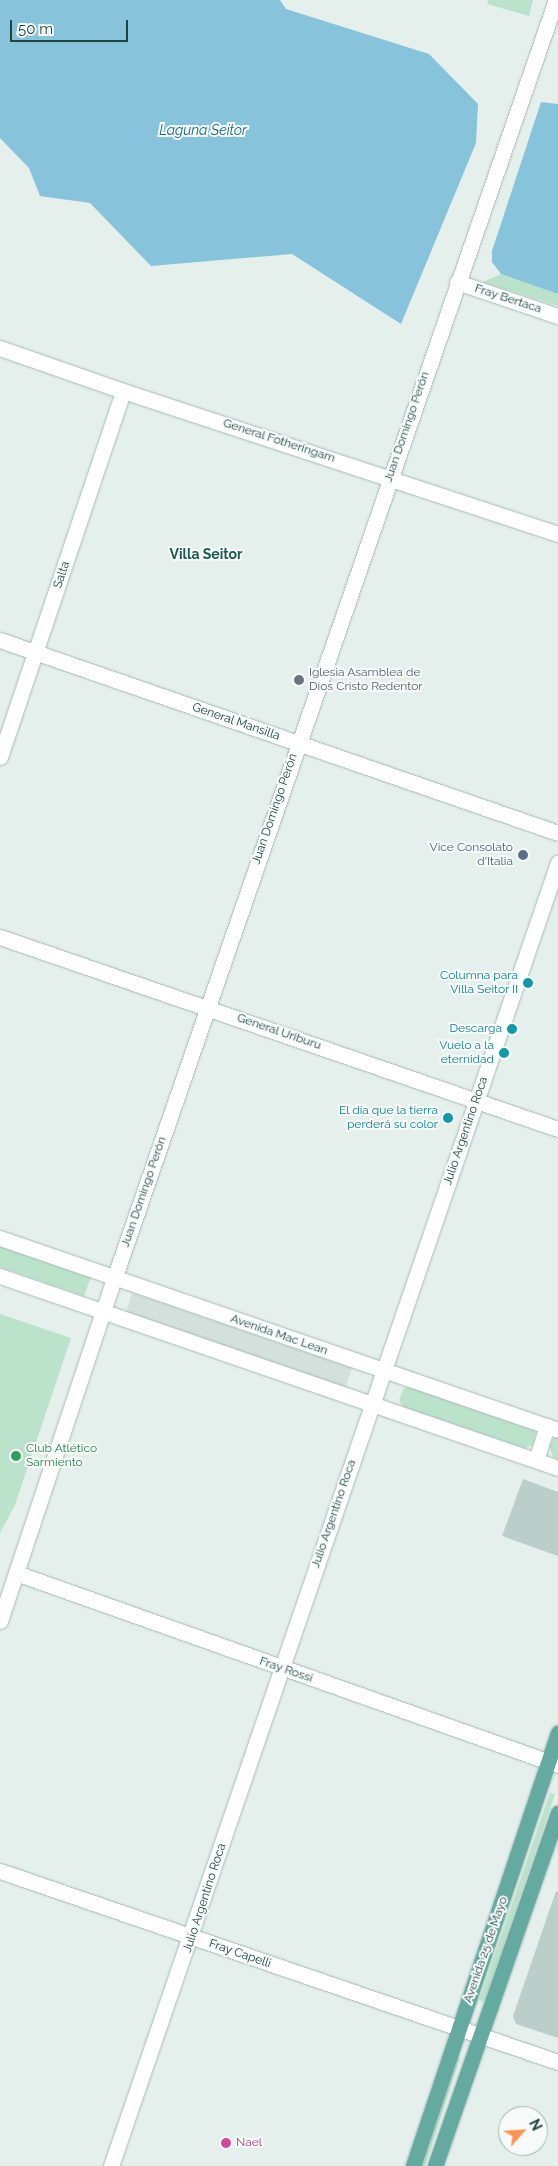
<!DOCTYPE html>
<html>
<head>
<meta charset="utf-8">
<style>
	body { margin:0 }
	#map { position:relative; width:558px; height:2166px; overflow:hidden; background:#e5f0ec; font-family:Raleway,sans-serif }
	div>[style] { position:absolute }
	.built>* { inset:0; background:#d3e0db }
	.green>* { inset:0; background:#bbe3cb }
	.water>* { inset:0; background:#87c3db }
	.building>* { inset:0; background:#bccec9 }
	.roads { filter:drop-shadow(0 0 1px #a6b9b5) drop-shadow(0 0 1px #a6b9b5) }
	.minor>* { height:15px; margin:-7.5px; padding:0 7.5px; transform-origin:7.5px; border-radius:7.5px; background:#fff }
	.secondary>* { height:15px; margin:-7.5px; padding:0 7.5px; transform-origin:7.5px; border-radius:7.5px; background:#fff }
	.primary>* { height:15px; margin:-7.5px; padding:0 7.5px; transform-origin:7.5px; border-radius:7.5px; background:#64aaa1 }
	.dots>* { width:14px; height:14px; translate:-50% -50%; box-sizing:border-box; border:2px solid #f6fbf9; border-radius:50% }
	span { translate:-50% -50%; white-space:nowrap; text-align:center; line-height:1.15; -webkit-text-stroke:4px #f6fbf9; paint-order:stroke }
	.street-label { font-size:12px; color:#21443f }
	.worship-label { font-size:12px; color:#5b616d }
	.left { translate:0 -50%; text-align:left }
	.service-label { font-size:12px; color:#4e5e75 }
	.right { translate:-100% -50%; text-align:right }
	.culture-label { font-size:12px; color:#0d838f }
	.leisure-label { font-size:12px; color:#27864d }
	.hotel-label { font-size:12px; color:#b23c85 }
	.water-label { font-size:14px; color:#126689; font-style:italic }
	.neighbourhood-label { font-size:14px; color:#1a5a52; font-weight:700 }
	.north { position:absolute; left:498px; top:2106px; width:50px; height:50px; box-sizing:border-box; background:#f6fbf9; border:1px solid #a1b2af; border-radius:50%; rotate:64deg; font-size:14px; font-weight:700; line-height:20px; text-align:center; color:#21443f }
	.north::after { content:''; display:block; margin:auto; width:18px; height:22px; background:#ff9353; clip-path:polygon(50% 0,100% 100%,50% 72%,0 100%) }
	.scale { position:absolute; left:10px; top:20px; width:118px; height:22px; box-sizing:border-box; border:2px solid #21443f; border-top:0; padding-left:6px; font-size:15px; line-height:18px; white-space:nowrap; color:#21443f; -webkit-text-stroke:4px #f6fbf9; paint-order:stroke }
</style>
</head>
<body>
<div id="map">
	<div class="built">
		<i style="clip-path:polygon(132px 1293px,352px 1368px,345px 1388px,126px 1313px)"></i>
	</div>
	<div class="green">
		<i style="clip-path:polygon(488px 0,533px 0,529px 16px,487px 4px)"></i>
		<i style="clip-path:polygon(501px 274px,558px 294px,558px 306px,483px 282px)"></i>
		<i style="clip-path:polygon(0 1246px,91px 1277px,84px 1296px,0 1267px)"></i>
		<i style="clip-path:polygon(0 1314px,71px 1338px,15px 1505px,0 1533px)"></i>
		<i style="clip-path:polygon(409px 1387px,531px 1427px,536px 1433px,533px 1445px,525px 1448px,403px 1407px,399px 1400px,404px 1388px)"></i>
		<i style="clip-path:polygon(558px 1437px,558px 1459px,553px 1457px,550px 1448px,553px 1439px)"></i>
		<i style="clip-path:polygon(550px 1793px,555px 1794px,484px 2002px,479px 2000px)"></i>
		<i style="clip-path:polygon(456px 2057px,460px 2058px,425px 2166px,420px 2166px)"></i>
	</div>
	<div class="water">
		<i style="clip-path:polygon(0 0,280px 0,286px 9px,429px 54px,478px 104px,476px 143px,401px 324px,292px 254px,151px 266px,90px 203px,40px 196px,29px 168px,0 138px)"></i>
		<i style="clip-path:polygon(541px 102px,558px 104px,558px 294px,501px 274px,492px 262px,492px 251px)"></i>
	</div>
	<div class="building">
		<i style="clip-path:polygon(523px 1479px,558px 1492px,558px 1556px,502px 1536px)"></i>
		<i style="clip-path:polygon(556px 1891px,558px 1892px,558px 2038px,516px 2024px,513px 2016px)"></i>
	</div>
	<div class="roads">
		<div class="minor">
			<i style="left:457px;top:282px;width:107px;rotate:18.6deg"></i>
			<i style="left:0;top:348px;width:130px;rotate:19.3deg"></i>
			<i style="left:123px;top:391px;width:458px;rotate:18.2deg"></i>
			<i style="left:0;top:640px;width:590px;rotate:19.08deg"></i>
			<i style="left:0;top:757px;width:386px;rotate:-71.4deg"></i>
			<i style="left:0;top:937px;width:590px;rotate:18.99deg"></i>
			<i style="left:16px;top:1573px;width:575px;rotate:19.51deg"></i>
			<i style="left:0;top:1621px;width:360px;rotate:-71.6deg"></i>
			<i style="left:114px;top:1279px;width:1353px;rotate:-70.94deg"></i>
			<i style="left:0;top:1871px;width:590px;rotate:18.9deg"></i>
			<i style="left:111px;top:2166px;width:1378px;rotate:-71.07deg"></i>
		</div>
		<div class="secondary">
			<i style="left:0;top:1238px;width:590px;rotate:18.99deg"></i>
			<i style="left:0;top:1276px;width:590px;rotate:18.99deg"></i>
			<i style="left:536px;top:1460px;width:36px;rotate:-72deg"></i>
		</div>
		<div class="primary">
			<i style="left:413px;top:2166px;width:457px;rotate:-71.5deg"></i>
			<i style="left:435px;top:2166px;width:374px;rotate:-70.8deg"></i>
		</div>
	</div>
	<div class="dots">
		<i style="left:299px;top:680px;background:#6b7280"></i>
		<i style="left:523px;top:855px;background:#5c6f8a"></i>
		<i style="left:528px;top:983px;background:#0f9aa8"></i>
		<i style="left:512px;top:1029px;background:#0f9aa8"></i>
		<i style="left:504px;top:1053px;background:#0f9aa8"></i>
		<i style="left:448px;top:1118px;background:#0f9aa8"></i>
		<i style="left:16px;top:1456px;background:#2e9e5b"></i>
		<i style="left:226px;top:2143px;background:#d1479c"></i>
	</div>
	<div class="street-label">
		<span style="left:508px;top:299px;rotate:18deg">Fray Bertaca</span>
		<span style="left:407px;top:427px;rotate:-71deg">Juan Domingo Perón</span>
		<span style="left:279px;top:441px;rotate:18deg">General Fotheringam</span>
		<span style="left:62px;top:575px;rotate:-72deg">Salta</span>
		<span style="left:236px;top:722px;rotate:19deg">General Mansilla</span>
		<span style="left:275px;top:809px;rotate:-71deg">Juan Domingo Perón</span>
		<span style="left:279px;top:1032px;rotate:19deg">General Uriburu</span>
		<span style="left:466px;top:1131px;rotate:-71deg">Julio Argentino Roca</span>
		<span style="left:144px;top:1192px;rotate:-71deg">Juan Domingo Perón</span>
		<span style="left:279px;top:1335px;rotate:19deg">Avenida Mac Lean</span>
		<span style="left:334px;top:1514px;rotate:-71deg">Julio Argentino Roca</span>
		<span style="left:286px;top:1670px;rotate:19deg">Fray Rossi</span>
		<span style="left:205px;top:1898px;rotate:-72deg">Julio Argentino Roca</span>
		<span style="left:486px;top:1950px;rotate:-71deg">Avenida 25 de Mayo</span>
		<span style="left:240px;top:1954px;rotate:19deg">Fray Capelli</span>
	</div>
	<div class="worship-label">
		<span class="left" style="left:309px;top:680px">Iglesia Asamblea de<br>Dios Cristo Redentor</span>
	</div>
	<div class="service-label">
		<span class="right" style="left:513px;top:855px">Vice Consolato<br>d'Italia</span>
	</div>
	<div class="culture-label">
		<span class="right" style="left:518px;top:983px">Columna para<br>Villa Seitor II</span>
		<span class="right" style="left:502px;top:1029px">Descarga</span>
		<span class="right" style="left:494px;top:1053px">Vuelo a la<br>eternidad</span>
		<span class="right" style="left:438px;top:1118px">El día que la tierra<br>perderá su color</span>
	</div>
	<div class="leisure-label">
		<span class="left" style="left:26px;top:1456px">Club Atlético<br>Sarmiento</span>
	</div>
	<div class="hotel-label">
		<span class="left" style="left:236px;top:2143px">Nael</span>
	</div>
	<div class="water-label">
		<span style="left:203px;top:130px">Laguna Seitor</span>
	</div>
	<div class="neighbourhood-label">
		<span style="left:206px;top:554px">Villa Seitor</span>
	</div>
	<div class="north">N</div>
	<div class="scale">50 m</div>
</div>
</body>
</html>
